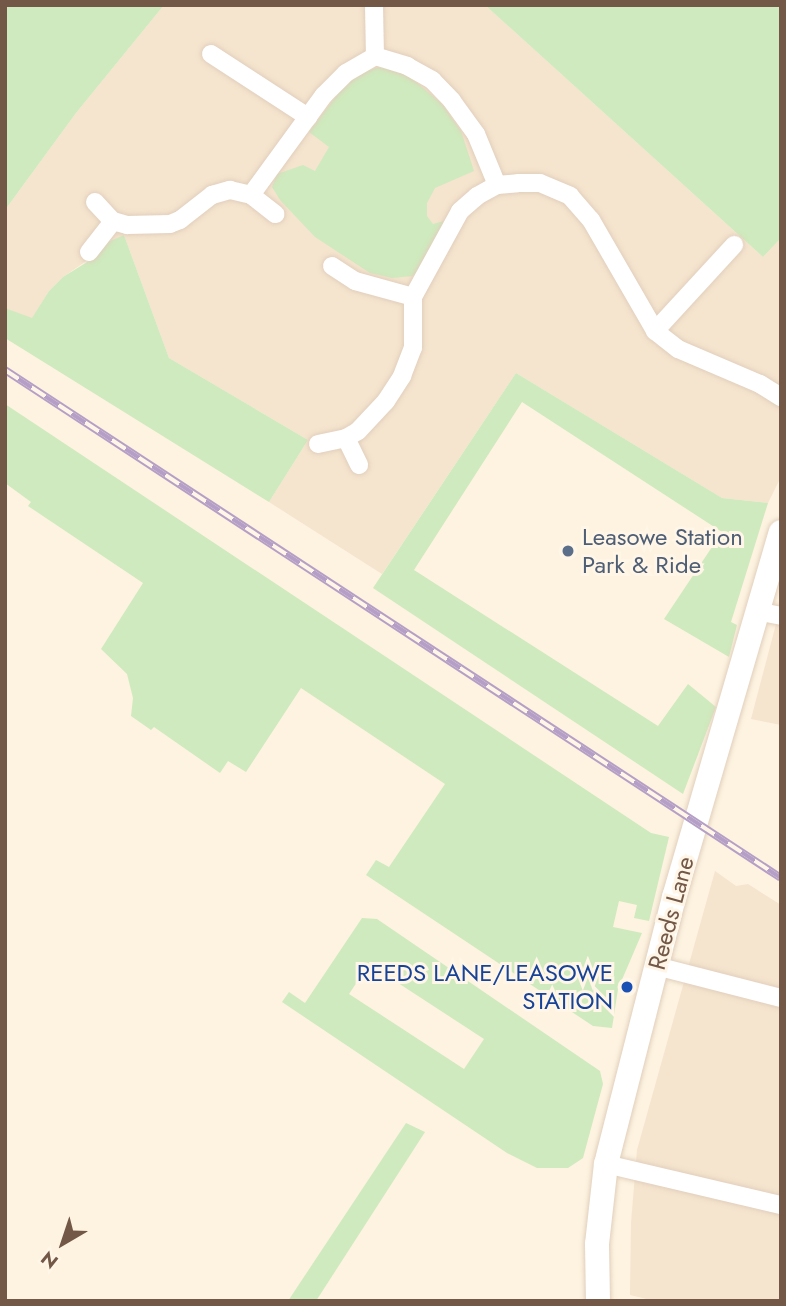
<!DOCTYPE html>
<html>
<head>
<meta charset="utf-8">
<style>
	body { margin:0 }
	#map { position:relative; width:786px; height:1306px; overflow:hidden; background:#fdf3e0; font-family:Jost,sans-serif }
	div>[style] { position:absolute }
	.residential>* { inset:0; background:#f5e4ce }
	.green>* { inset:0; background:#cfeabe }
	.roads { filter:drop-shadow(0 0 2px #e1cfbc) drop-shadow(0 0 2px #e1cfbc) }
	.street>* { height:18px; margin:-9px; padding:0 9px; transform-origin:9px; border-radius:9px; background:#fff }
	.secondary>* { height:24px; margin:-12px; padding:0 12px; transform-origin:12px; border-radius:12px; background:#fff }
	.rail>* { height:8px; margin-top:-4px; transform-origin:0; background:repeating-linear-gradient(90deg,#fff6e7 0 16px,#b59fc6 0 32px); box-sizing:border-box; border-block:2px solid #b59fc6 }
	.dots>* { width:19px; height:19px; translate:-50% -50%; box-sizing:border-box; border:4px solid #fff6e7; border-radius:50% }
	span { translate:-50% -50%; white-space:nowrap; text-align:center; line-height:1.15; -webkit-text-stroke:6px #fff6e7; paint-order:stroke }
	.service-label { font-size:24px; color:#4e5e75 }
	.left { translate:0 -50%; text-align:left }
	.street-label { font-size:24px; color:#745847 }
	.transit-label { font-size:24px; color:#164399 }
	.right { translate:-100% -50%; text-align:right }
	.frame { position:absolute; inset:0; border:7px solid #745847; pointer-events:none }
	.north { position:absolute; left:28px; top:1208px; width:70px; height:70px; -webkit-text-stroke:5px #fff6e7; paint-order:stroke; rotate:219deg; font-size:19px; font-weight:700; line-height:28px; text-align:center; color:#745847 }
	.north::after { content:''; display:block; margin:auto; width:24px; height:32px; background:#745847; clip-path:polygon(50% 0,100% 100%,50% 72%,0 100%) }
</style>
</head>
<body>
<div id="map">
	<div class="residential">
		<i style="clip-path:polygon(164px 5px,485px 5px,763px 257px,781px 238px,781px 477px,768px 503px,722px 498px,516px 373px,382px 574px,269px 502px,308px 440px,169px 358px,124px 235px,63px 277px,49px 291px,32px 319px,5px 308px,5px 210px,76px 113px)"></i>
		<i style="clip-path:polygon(781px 605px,781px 725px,751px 719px)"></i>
		<i style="clip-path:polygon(715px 871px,736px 886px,748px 884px,781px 905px,781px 1301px,655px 1301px,630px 1295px,631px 1223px,637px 1150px)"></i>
	</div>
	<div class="green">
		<i style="clip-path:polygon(5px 5px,164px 5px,76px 113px,5px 210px)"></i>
		<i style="clip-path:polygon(485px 5px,781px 5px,781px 238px,763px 257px)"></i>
		<i style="clip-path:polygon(383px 66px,402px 70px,442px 104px,461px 131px,474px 171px,435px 188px,427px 203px,427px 216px,433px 224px,444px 221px,422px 267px,413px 276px,392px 278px,370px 273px,315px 237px,280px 200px,272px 187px,277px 174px,303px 165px,315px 171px,329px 147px,309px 132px,352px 75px)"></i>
		<i style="clip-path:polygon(124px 235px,169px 358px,308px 440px,269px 502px,5px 338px,5px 308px,32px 318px,49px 291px,63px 277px,92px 259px,108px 242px)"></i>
		<i style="clip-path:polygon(516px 373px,722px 498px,768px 503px,731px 622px,737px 625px,729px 657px,664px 619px,722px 532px,522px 402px,414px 570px,658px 726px,688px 684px,716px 707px,683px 794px,373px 588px)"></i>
		<i style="clip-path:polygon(5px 404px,651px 833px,669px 837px,649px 921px,634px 918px,637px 905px,619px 901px,613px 927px,642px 933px,618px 989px,612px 1028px,593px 1026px,366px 875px,376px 860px,389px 867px,445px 784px,301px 688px,246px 772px,228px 761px,220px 773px,154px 727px,151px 730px,131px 716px,133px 698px,127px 674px,101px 649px,143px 583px,28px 506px,31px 502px,5px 483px)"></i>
		<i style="clip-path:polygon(evenodd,362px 918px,377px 919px,600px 1071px,603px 1084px,583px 1158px,568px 1168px,537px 1168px,507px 1153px,282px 1002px,289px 992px,305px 1003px,362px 918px,369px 964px,484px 1039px,464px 1069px,349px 994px,369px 964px)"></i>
		<i style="clip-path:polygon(406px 1123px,425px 1132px,316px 1301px,288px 1301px)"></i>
	</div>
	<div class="roads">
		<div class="street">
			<i style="left:374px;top:5px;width:51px;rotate:88.9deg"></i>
			<i style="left:211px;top:54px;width:116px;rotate:33deg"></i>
			<i style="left:251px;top:195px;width:31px;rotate:38deg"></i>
			<i style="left:95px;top:202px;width:26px;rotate:47deg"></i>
			<i style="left:89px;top:252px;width:39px;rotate:-52deg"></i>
			<i style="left:113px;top:221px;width:15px;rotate:16deg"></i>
			<i style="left:127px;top:225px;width:43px;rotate:-1.3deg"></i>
			<i style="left:170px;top:224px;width:11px;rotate:-22deg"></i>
			<i style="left:180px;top:220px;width:41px;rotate:-38deg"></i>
			<i style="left:212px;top:195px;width:19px;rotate:-16deg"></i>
			<i style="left:230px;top:190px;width:22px;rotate:13deg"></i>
			<i style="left:251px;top:195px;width:124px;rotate:-53.9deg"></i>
			<i style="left:324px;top:95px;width:31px;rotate:-45deg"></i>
			<i style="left:346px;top:73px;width:34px;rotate:-30deg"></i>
			<i style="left:375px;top:56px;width:34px;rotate:17deg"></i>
			<i style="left:407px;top:66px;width:29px;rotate:29deg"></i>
			<i style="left:432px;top:80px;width:29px;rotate:46deg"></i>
			<i style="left:452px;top:101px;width:41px;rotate:54deg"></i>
			<i style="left:476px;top:134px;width:55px;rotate:67.6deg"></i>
			<i style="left:332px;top:266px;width:27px;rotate:33deg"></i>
			<i style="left:355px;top:281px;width:60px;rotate:15.4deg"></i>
			<i style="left:655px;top:331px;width:117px;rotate:-47.4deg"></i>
			<i style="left:346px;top:438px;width:30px;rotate:64deg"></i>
			<i style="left:318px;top:444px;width:29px;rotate:-12deg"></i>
			<i style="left:346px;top:438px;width:14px;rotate:-30deg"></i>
			<i style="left:358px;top:431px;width:41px;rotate:-47deg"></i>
			<i style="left:386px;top:401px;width:30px;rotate:-57deg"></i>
			<i style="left:402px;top:376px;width:30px;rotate:-69deg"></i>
			<i style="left:413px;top:348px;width:51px;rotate:-90deg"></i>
			<i style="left:413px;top:297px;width:98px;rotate:-61.3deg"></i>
			<i style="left:460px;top:211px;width:23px;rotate:-41deg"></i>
			<i style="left:477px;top:196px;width:23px;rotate:-29deg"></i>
			<i style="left:497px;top:185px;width:21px;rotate:-5deg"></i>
			<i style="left:518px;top:183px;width:22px"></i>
			<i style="left:540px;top:183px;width:33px;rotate:23deg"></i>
			<i style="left:570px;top:196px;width:32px;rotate:49deg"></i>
			<i style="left:591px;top:220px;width:128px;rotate:60deg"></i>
			<i style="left:655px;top:331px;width:29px;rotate:38deg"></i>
			<i style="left:678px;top:349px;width:89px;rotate:23.1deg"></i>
			<i style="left:760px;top:384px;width:25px;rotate:32deg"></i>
			<i style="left:756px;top:611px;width:25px;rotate:11deg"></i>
			<i style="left:656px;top:966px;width:129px;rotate:14.4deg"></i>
			<i style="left:606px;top:1164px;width:180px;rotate:13.2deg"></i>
		</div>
		<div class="secondary">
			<i style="left:598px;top:1301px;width:57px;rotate:-91deg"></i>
			<i style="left:597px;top:1244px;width:81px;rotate:-83.6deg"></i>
			<i style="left:606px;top:1164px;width:276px;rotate:-75.7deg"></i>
			<i style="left:674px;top:897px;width:380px;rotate:-73.7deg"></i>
		</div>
	</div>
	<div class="rail">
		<i style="left:5px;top:370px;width:927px;rotate:33.21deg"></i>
	</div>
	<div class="dots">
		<i style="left:568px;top:551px;background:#5c6f8a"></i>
		<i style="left:627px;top:987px;background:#1a4fb4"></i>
	</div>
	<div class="service-label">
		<span class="left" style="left:582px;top:551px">Leasowe Station<br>Park &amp; Ride</span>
	</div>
	<div class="street-label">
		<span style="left:671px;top:913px;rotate:-75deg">Reeds Lane</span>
	</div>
	<div class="transit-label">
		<span class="right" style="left:613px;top:987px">REEDS LANE/LEASOWE<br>STATION</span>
	</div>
	<div class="frame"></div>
	<div class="north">N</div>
</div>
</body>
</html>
